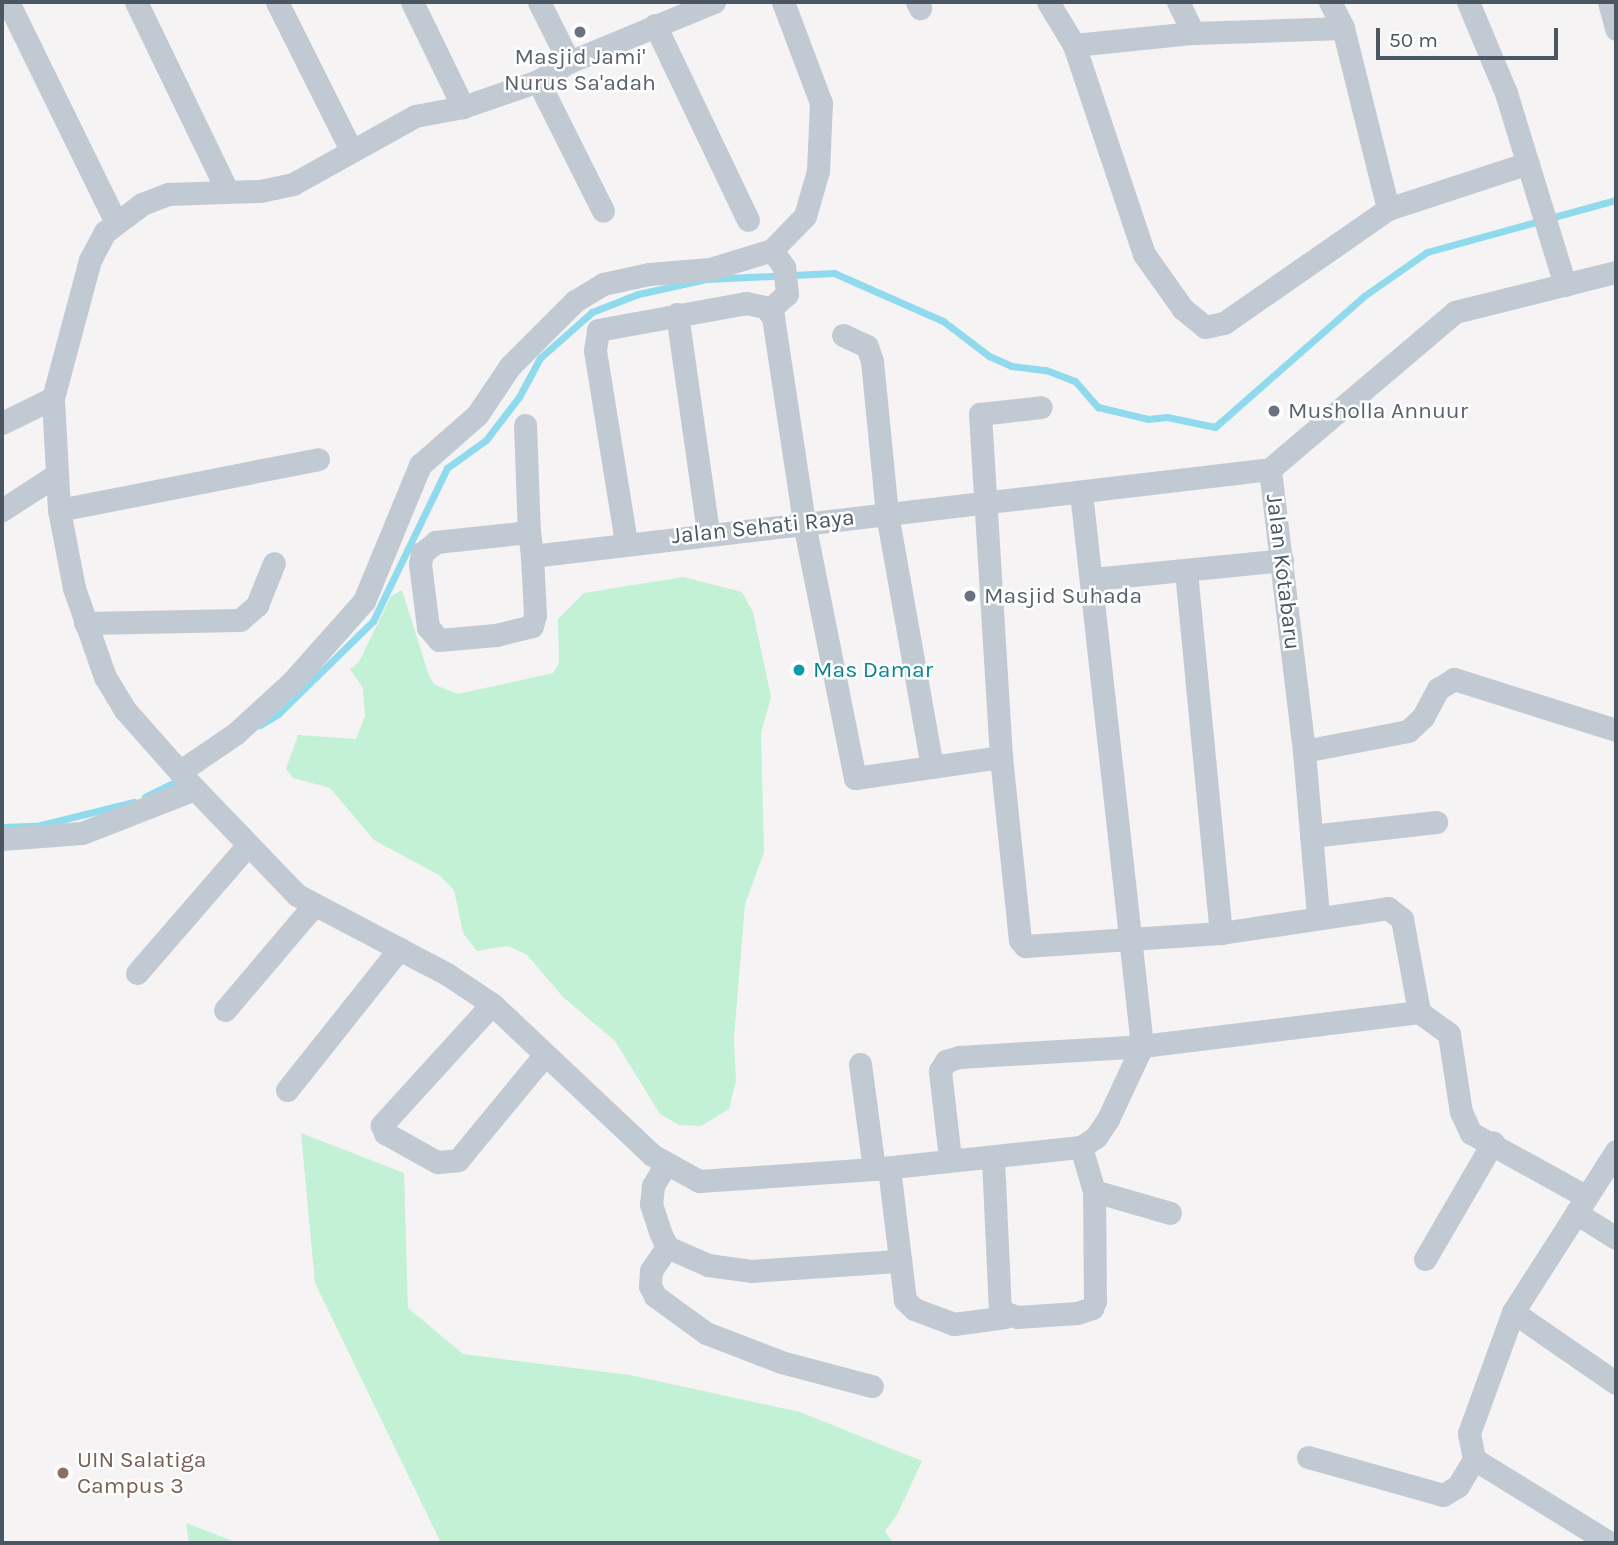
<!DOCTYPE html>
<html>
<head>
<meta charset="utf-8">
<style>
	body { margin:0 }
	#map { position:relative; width:1618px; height:1545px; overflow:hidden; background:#f5f3f3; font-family:Karla,sans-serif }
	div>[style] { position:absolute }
	.green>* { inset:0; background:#c3f1d5 }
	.stream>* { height:7px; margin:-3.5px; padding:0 3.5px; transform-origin:3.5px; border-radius:3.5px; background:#90daee }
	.minor>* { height:23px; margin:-11.5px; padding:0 11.5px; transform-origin:11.5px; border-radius:11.5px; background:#c1cad2 }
	.dots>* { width:19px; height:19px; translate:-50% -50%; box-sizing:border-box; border:4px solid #fff; border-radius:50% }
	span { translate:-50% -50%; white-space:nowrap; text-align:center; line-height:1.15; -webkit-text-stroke:5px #fff; paint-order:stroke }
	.worship-label { font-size:23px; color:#5b616d }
	.left { translate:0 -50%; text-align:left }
	.street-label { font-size:23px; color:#4a5661 }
	.culture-label { font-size:23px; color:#0d838f }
	.education-label { font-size:23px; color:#785e54 }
	.frame { position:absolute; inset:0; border:4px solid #4a5661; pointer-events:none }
	.scale { position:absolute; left:1376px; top:28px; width:182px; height:32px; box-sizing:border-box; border:4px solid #4a5661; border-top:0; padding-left:9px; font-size:21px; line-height:24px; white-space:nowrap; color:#4a5661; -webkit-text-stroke:5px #fff; paint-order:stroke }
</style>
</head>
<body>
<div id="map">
	<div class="green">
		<i style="clip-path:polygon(683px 577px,742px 592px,753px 612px,771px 697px,761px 733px,764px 852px,745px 904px,734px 1038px,736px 1081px,729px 1109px,701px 1126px,679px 1125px,660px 1114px,615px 1041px,563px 997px,527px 955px,508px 946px,477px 951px,463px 933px,454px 890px,439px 875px,374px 840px,330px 788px,293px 778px,286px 769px,298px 735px,356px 739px,365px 716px,363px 688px,350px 669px,359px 662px,391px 596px,402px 590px,429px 676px,435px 685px,458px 694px,553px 673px,559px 663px,558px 619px,584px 593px)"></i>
		<i style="clip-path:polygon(301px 1133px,404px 1173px,408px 1308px,463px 1354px,630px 1375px,800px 1412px,922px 1461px,897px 1515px,885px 1531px,893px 1543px,441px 1543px,315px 1283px)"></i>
		<i style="clip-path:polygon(186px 1523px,238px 1543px,189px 1543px)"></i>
	</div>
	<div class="stream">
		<i style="left:260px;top:725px;width:21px;rotate:-31deg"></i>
		<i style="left:278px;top:714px;width:133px;rotate:-44.4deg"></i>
		<i style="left:373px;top:621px;width:170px;rotate:-64.2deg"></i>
		<i style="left:447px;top:468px;width:48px;rotate:-35.7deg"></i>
		<i style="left:486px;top:440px;width:54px;rotate:-52.5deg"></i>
		<i style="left:519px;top:397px;width:44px;rotate:-61.7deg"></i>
		<i style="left:540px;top:358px;width:69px;rotate:-41.5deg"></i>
		<i style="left:592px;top:312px;width:49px;rotate:-21.4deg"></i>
		<i style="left:638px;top:294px;width:71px;rotate:-12.3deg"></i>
		<i style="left:707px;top:279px;width:127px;rotate:-2.7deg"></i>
		<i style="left:834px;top:273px;width:119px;rotate:23.8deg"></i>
		<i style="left:943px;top:321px;width:58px;rotate:37.3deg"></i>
		<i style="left:989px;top:356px;width:24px;rotate:24deg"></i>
		<i style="left:1011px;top:366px;width:35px;rotate:7deg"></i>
		<i style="left:1046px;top:370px;width:31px;rotate:21deg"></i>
		<i style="left:1075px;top:381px;width:35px;rotate:49deg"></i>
		<i style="left:1098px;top:407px;width:51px;rotate:13.5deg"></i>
		<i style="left:1148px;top:419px;width:19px;rotate:-6deg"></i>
		<i style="left:1167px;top:417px;width:49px;rotate:11.8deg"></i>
		<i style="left:1215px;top:427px;width:198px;rotate:-41.3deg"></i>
		<i style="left:1364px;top:296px;width:77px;rotate:-34.9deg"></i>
		<i style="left:1427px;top:252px;width:196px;rotate:-15.4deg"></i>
		<i style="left:145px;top:797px;width:40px;rotate:-26.6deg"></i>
		<i style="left:2px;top:827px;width:35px;rotate:-2deg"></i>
		<i style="left:37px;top:826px;width:100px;rotate:-13.9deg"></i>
	</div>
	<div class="minor">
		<i style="left:8px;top:2px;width:245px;rotate:63.9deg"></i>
		<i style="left:136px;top:2px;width:209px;rotate:64.2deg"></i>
		<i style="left:277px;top:2px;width:165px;rotate:63.4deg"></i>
		<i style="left:412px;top:2px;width:117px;rotate:64.1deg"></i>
		<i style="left:539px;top:2px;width:67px;rotate:63.4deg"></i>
		<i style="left:917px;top:2px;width:7px;rotate:63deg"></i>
		<i style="left:1048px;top:2px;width:50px;rotate:58.8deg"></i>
		<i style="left:1074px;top:45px;width:220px;rotate:71.5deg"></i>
		<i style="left:1144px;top:254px;width:67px;rotate:54.7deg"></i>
		<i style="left:1183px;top:309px;width:28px;rotate:39deg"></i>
		<i style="left:1205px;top:327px;width:19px;rotate:-12deg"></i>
		<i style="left:1224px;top:323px;width:200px;rotate:-34.8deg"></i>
		<i style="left:1388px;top:209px;width:147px;rotate:-18.2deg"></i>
		<i style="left:1178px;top:2px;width:34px;rotate:64deg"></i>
		<i style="left:1330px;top:2px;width:29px;rotate:63deg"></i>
		<i style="left:1343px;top:28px;width:187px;rotate:76deg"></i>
		<i style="left:1468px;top:2px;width:99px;rotate:67.3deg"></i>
		<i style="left:1506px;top:93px;width:201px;rotate:72.9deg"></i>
		<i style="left:1609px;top:2px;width:28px;rotate:75deg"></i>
		<i style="left:655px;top:25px;width:216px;rotate:64.5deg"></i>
		<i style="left:1074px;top:45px;width:120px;rotate:-5.8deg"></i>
		<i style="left:1193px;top:33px;width:150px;rotate:-1.9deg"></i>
		<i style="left:538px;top:81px;width:145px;rotate:63.4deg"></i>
		<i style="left:769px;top:310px;width:24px;rotate:-42deg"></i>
		<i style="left:787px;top:294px;width:27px;rotate:-96deg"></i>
		<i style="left:784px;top:267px;width:21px;rotate:-125deg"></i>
		<i style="left:677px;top:314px;width:221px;rotate:81.9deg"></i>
		<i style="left:843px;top:335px;width:26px;rotate:25deg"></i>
		<i style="left:867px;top:346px;width:16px;rotate:72deg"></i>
		<i style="left:872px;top:361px;width:154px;rotate:84.4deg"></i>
		<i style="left:887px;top:514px;width:257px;rotate:79.9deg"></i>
		<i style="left:2px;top:423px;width:57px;rotate:-26.1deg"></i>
		<i style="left:525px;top:425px;width:107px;rotate:87.9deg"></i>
		<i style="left:2px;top:510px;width:64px;rotate:-32.9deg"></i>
		<i style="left:59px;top:510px;width:264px;rotate:-11.1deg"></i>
		<i style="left:626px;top:542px;width:194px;rotate:-99.2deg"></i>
		<i style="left:595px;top:350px;width:20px;rotate:-81deg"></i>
		<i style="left:598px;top:330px;width:150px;rotate:-10.3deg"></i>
		<i style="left:746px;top:303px;width:19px;rotate:12deg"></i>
		<i style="left:765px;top:307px;width:13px;rotate:51deg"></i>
		<i style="left:773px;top:317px;width:208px;rotate:81.4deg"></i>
		<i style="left:804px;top:523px;width:260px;rotate:78.7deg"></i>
		<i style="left:855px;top:778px;width:148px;rotate:-8.2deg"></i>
		<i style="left:1001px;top:757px;width:184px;rotate:84.1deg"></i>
		<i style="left:1020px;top:940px;width:8px;rotate:50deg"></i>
		<i style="left:1025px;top:946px;width:196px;rotate:-3.8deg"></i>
		<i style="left:1221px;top:933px;width:169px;rotate:-8.5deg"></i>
		<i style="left:1388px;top:908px;width:18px;rotate:38deg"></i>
		<i style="left:1402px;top:919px;width:95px;rotate:79.6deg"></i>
		<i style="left:532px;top:556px;width:24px;rotate:-97deg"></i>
		<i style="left:529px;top:532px;width:94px;rotate:173.9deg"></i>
		<i style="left:436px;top:542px;width:18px;rotate:142deg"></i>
		<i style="left:422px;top:553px;width:11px;rotate:100deg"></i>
		<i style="left:420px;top:564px;width:64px;rotate:82.8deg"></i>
		<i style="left:428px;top:627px;width:17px;rotate:50deg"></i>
		<i style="left:439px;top:640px;width:57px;rotate:-5deg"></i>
		<i style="left:496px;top:635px;width:37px;rotate:-14deg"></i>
		<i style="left:532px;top:626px;width:11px;rotate:-75deg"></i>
		<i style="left:535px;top:615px;width:59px;rotate:-92.9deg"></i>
		<i style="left:532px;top:556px;width:743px;rotate:-6.72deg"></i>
		<i style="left:1186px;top:571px;width:364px;rotate:84.5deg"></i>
		<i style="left:1093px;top:579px;width:190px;rotate:-5.7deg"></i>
		<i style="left:85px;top:623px;width:155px;rotate:-1.1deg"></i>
		<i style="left:240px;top:620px;width:23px;rotate:-41deg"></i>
		<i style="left:257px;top:605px;width:45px;rotate:-68deg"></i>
		<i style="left:1304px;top:751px;width:106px;rotate:-10.9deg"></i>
		<i style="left:1408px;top:731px;width:21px;rotate:-43deg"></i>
		<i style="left:1423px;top:717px;width:32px;rotate:-62deg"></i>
		<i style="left:1438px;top:689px;width:19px;rotate:-32deg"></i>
		<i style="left:1454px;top:679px;width:170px;rotate:17.5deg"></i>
		<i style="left:1001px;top:757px;width:344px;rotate:-93.5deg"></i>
		<i style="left:980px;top:414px;width:61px;rotate:-6.5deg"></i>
		<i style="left:182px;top:770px;width:64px;rotate:-34.2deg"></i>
		<i style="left:235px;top:734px;width:79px;rotate:-42.4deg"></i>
		<i style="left:293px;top:681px;width:107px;rotate:-48.4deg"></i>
		<i style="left:364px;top:601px;width:147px;rotate:-67.6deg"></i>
		<i style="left:420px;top:465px;width:76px;rotate:-41.3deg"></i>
		<i style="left:477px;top:415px;width:59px;rotate:-56deg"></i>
		<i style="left:510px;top:366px;width:92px;rotate:-45deg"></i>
		<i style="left:575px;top:301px;width:33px;rotate:-31deg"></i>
		<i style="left:603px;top:284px;width:47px;rotate:-12.3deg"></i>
		<i style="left:649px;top:274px;width:61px;rotate:-4.7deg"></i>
		<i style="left:710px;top:269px;width:65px;rotate:-17deg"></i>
		<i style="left:772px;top:250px;width:47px;rotate:-45.9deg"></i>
		<i style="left:805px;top:216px;width:47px;rotate:-73.9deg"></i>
		<i style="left:818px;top:171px;width:68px;rotate:-87.5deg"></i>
		<i style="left:821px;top:103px;width:108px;rotate:-110.6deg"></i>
		<i style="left:195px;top:789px;width:106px;rotate:-131.5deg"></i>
		<i style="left:125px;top:710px;width:39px;rotate:-121deg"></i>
		<i style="left:105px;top:677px;width:94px;rotate:-109.2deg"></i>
		<i style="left:74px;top:588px;width:79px;rotate:-100.9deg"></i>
		<i style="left:59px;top:510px;width:112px;rotate:-93.1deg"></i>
		<i style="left:53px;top:398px;width:143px;rotate:-75deg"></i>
		<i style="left:90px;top:260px;width:32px;rotate:-62deg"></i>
		<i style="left:105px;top:232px;width:46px;rotate:-37.1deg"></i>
		<i style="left:142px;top:204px;width:28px;rotate:-21deg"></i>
		<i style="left:168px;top:194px;width:92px;rotate:-1.9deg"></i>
		<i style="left:260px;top:191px;width:34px;rotate:-12deg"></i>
		<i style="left:293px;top:184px;width:140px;rotate:-29.1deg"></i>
		<i style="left:415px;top:116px;width:49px;rotate:-10.6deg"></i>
		<i style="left:463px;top:107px;width:79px;rotate:-19.1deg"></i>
		<i style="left:538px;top:81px;width:36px;rotate:-32deg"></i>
		<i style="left:569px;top:62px;width:157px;rotate:-22.5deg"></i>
		<i style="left:1311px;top:836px;width:126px;rotate:-6.4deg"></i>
		<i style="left:2px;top:839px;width:80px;rotate:-4.3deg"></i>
		<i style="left:82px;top:833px;width:121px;rotate:-21.3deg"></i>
		<i style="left:195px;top:789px;width:147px;rotate:46.1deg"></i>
		<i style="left:297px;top:895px;width:170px;rotate:27.8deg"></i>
		<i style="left:447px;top:974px;width:54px;rotate:33.7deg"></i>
		<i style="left:492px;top:1004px;width:220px;rotate:43.3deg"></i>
		<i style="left:652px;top:1155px;width:54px;rotate:29deg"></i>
		<i style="left:699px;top:1181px;width:175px;rotate:-3.9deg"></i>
		<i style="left:874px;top:1169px;width:208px;rotate:-6.1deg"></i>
		<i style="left:1081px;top:1147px;width:18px;rotate:-34deg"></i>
		<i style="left:1096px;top:1137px;width:22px;rotate:-56deg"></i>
		<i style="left:1108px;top:1119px;width:81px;rotate:-65deg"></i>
		<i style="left:1142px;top:1046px;width:279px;rotate:-7deg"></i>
		<i style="left:1419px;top:1012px;width:37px;rotate:36deg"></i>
		<i style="left:1449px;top:1034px;width:79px;rotate:81.3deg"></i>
		<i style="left:1461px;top:1112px;width:23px;rotate:65deg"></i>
		<i style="left:1471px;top:1133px;width:130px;rotate:28.9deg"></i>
		<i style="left:1318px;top:915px;width:165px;rotate:-94.9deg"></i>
		<i style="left:1304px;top:751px;width:284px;rotate:-96.9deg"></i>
		<i style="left:1270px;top:469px;width:243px;rotate:-40.3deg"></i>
		<i style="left:1455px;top:312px;width:166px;rotate:-14deg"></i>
		<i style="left:137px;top:973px;width:168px;rotate:-49.1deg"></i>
		<i style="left:492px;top:1004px;width:164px;rotate:132.3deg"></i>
		<i style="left:382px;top:1125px;width:9px;rotate:69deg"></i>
		<i style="left:385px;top:1133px;width:60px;rotate:29.1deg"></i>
		<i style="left:437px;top:1162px;width:21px;rotate:-5deg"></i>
		<i style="left:458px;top:1160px;width:134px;rotate:-50.5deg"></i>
		<i style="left:225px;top:1010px;width:138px;rotate:-49.7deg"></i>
		<i style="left:860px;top:1064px;width:106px;rotate:82.4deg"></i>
		<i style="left:287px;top:1090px;width:181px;rotate:-51.5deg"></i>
		<i style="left:950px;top:1158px;width:88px;rotate:-96.6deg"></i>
		<i style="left:940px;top:1071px;width:12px;rotate:-59deg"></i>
		<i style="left:946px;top:1061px;width:14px;rotate:-17deg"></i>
		<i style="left:959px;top:1057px;width:183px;rotate:-3.4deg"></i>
		<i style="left:1142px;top:1046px;width:556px;rotate:-96.29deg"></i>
		<i style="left:993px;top:1158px;width:153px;rotate:87.4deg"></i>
		<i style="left:1000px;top:1311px;width:18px;rotate:19deg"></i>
		<i style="left:1017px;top:1317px;width:60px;rotate:-3.8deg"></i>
		<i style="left:1077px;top:1313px;width:16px;rotate:-18deg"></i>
		<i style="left:1092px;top:1308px;width:8px;rotate:-67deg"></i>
		<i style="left:1095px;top:1301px;width:110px;rotate:-90.5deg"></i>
		<i style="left:1094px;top:1191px;width:46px;rotate:-106.5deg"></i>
		<i style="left:665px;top:1165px;width:24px;rotate:120deg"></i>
		<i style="left:653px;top:1186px;width:18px;rotate:96deg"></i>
		<i style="left:651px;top:1204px;width:29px;rotate:72deg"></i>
		<i style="left:660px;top:1232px;width:17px;rotate:65deg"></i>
		<i style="left:667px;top:1247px;width:45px;rotate:23.7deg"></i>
		<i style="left:708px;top:1265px;width:43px;rotate:7.9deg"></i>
		<i style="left:751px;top:1271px;width:146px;rotate:-3.9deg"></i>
		<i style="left:889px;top:1168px;width:133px;rotate:83.1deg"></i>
		<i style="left:905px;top:1300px;width:13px;rotate:45deg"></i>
		<i style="left:914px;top:1309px;width:43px;rotate:20.6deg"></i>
		<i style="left:954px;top:1324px;width:51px;rotate:-7.8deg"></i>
		<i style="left:1094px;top:1191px;width:79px;rotate:16.1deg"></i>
		<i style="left:1576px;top:1213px;width:47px;rotate:32deg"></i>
		<i style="left:667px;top:1247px;width:29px;rotate:124deg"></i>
		<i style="left:651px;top:1271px;width:15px;rotate:94deg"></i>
		<i style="left:650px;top:1286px;width:11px;rotate:63deg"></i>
		<i style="left:655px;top:1296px;width:63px;rotate:36deg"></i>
		<i style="left:706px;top:1333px;width:80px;rotate:21.1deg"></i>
		<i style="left:781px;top:1362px;width:94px;rotate:14.8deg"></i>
		<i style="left:1425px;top:1259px;width:135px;rotate:-59.8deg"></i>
		<i style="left:1513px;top:1312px;width:125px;rotate:34.6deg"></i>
		<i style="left:1308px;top:1457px;width:140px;rotate:15.7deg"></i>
		<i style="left:1443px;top:1495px;width:17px;rotate:-31deg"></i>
		<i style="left:1458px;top:1486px;width:31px;rotate:-59deg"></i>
		<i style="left:1610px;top:1543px;width:160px;rotate:-148.3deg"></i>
		<i style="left:1474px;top:1459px;width:26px;rotate:-101deg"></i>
		<i style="left:1469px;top:1433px;width:129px;rotate:-70deg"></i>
		<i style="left:1513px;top:1312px;width:191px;rotate:-57.4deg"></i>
	</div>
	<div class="dots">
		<i style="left:580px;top:32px;background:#6b7280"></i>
		<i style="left:1274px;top:411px;background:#6b7280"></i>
		<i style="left:970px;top:596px;background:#6b7280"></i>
		<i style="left:799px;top:670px;background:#0f9aa8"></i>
		<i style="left:63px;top:1473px;background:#8d6e63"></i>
	</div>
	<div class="worship-label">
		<span style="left:580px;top:70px">Masjid Jami'<br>Nurus Sa'adah</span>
		<span class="left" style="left:1288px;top:411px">Musholla Annuur</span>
		<span class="left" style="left:984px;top:596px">Masjid Suhada</span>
	</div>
	<div class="street-label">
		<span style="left:763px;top:527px;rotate:-6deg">Jalan Sehati Raya</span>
		<span style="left:1283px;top:572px;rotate:83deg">Jalan Kotabaru</span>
	</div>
	<div class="culture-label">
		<span class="left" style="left:813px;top:670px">Mas Damar</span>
	</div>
	<div class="education-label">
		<span class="left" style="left:77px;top:1473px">UIN Salatiga<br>Campus 3</span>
	</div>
	<div class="frame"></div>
	<div class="scale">50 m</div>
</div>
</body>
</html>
